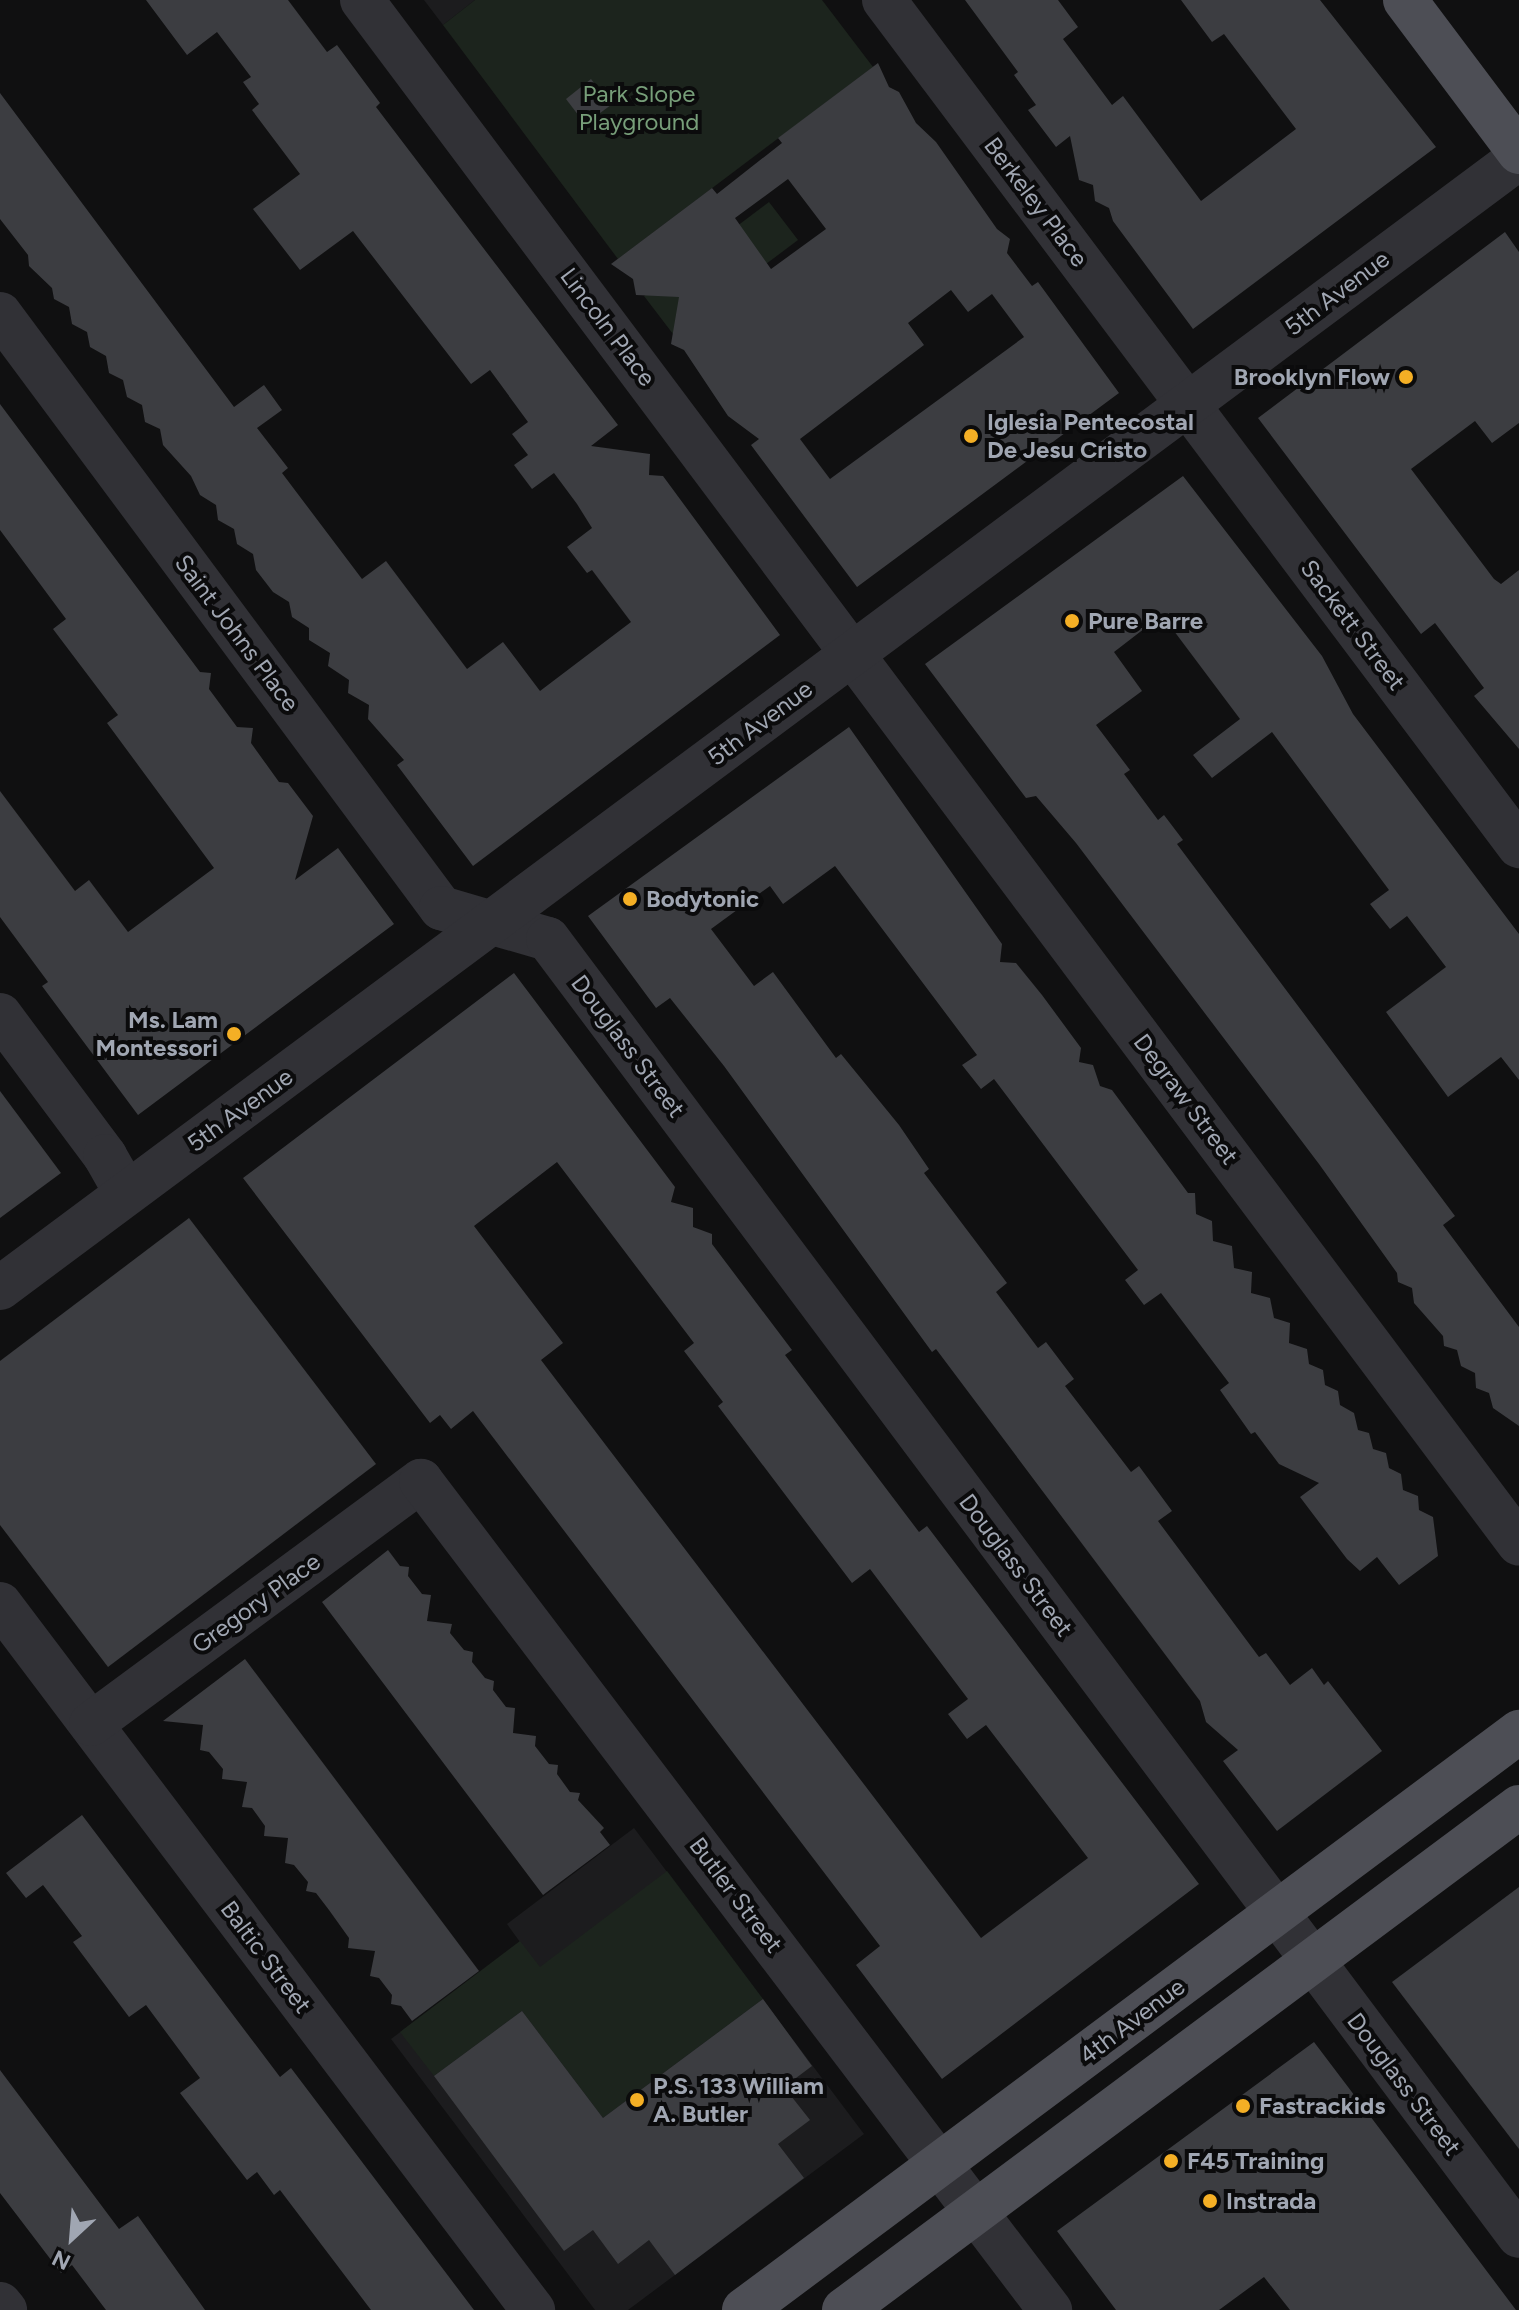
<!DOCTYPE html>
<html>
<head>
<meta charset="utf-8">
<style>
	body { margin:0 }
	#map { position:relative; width:1519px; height:2310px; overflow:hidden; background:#101011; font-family:Figtree,sans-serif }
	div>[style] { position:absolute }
	.built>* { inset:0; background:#1c1c1e }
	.green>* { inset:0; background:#1c241d }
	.building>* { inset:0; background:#3c3d41 }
	.minor>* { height:44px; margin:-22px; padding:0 22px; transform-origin:22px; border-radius:22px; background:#313136 }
	.major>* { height:44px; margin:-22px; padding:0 22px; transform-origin:22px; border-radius:22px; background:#4d4e55 }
	.dots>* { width:22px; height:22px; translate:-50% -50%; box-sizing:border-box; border:4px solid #0b0b0c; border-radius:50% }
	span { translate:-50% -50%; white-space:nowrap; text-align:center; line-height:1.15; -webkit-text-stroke:8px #0b0b0c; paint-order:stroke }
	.park-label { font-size:24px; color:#779e79 }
	.street-label { font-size:24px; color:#a0a6b2 }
	.poi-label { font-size:24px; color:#a0a6b2; font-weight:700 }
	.right { translate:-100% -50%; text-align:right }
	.left { translate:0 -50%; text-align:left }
	.north { position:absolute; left:32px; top:2198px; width:80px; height:80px; -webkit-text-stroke:6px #0b0b0c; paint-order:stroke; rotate:206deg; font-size:22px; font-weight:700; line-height:32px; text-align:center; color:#a0a6b2 }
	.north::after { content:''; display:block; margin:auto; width:28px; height:36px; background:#a0a6b2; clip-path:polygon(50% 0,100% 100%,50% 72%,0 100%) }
</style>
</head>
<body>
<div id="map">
	<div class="built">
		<i style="clip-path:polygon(424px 0,475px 0,443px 25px)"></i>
		<i style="clip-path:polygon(634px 1828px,864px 2134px,628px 2310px,595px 2310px,391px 2039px,520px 1942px,507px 1924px)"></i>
	</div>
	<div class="green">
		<i style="clip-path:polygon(475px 0,822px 0,873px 67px,618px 259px,443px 25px)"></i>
		<i style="clip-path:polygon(769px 202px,798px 240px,673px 334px,644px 296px)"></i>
		<i style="clip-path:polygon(667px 1871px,763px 1999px,603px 2118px,522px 2011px,434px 2076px,400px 2032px,520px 1941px,540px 1967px)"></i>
	</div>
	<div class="building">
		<i style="clip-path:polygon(146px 0,288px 0,327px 52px,337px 45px,380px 103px,376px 107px,618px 425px,591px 446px,650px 454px,649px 475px,663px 476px,780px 635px,473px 866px,397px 765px,404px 760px,368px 719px,369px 705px,348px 693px,349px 680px,328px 666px,330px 653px,309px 640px,309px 628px,292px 617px,289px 602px,273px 592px,256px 570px,253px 554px,237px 544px,234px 529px,218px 520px,216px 505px,200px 495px,191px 476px,163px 445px,160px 429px,145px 422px,142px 405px,127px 397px,123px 380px,109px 373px,106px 356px,90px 347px,87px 332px,72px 324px,69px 307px,54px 299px,52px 288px,29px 266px,28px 255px,0 219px,0 93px,234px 407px,264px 385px,282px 410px,257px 428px,288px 468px,282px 473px,362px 579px,386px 561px,467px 669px,503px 642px,540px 691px,631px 622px,592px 570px,587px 573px,567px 547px,592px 528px,577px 504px,554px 473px,532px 489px,514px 465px,528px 455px,512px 434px,528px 422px,490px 370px,471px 384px,353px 231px,300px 270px,253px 209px,300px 174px,252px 110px,259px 104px,243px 82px,251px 77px,217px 32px,187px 55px)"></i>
		<i style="clip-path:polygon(965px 0,1058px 0,1078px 27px,1063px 39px,1112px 105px,1123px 96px,1201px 201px,1296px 129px,1224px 34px,1212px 42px,1181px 0,1320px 0,1436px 147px,1193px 329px,1113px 221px,1109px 208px,1095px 201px,1093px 185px,1079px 180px,1070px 136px,1056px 147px,1028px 110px,1036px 105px,1014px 75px,1018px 72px)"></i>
		<i style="clip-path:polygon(evenodd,878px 63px,889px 87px,899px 92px,916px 123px,936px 142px,997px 229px,1010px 239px,1007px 253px,1032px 286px,1038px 282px,1119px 393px,857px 587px,751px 445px,759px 439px,728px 416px,684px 350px,671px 344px,679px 297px,636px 295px,633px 279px,611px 264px,712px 188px,717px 194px,782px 143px,778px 138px,878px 63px,788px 179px,826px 229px,771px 269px,735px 218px,788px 179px,878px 63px,951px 290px,968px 312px,992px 294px,1024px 337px,830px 479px,800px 439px,924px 345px,908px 323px,951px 290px)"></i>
		<i style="clip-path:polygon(591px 79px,611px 105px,585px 124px,566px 99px)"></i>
		<i style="clip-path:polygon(1505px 232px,1519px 252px,1519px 423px,1492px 443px,1475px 421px,1411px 469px,1494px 579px,1501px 584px,1519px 570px,1519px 749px,1474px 696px,1484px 688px,1435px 623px,1421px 634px,1258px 418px)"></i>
		<i style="clip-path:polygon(0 404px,200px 672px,211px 673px,209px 689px,237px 727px,253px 728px,251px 743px,279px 782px,288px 783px,313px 816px,295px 880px,338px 848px,394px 924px,138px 1115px,42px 986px,48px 982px,0 917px,0 791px,75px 891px,89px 880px,128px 932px,214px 868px,107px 723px,118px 715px,53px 629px,66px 619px,0 530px)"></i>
		<i style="clip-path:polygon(1183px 476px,1322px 656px,1353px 714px,1519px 934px,1519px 1080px,1501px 1057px,1448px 1097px,1386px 1012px,1446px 967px,1407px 916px,1390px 929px,1370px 904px,1389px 890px,1272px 732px,1212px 778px,1193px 755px,1240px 719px,1162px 615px,1114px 652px,1142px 691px,1096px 725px,1130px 770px,1124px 774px,1158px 820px,1164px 815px,1183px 840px,1177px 844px,1455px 1216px,1443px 1225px,1519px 1327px,1519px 1426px,1493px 1408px,1489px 1393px,1476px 1388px,1475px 1373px,1461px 1366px,1457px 1350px,1444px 1346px,1443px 1336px,1414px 1303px,1412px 1288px,1398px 1282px,1397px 1273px,1319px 1164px,1076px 843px,1036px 796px,1026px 798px,925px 664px)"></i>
		<i style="clip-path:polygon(849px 727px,1002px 944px,1000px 962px,1016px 963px,1042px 995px,1081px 1048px,1079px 1062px,1093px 1065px,1100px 1086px,1112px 1090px,1188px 1193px,1195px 1193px,1196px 1214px,1212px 1221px,1213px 1241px,1232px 1246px,1234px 1268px,1252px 1272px,1251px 1293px,1270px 1298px,1274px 1318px,1290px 1323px,1289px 1343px,1307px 1349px,1309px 1364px,1323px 1370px,1325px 1385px,1338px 1391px,1340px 1405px,1354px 1413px,1358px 1430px,1369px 1433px,1373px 1449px,1386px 1453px,1389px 1468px,1401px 1474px,1403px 1490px,1418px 1496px,1419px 1510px,1433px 1517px,1438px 1556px,1399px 1585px,1377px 1557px,1360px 1571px,1347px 1559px,1300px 1497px,1319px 1483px,1279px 1464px,1255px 1432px,1251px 1434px,1220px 1390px,1229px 1383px,1161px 1293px,1144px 1305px,1125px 1280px,1138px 1270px,994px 1079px,981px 1089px,962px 1065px,977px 1055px,835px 866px,783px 904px,770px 886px,711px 929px,754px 986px,773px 972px,836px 1058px,841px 1054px,899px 1125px,929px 1169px,924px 1173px,1007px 1283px,996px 1292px,1038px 1348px,1046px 1342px,1074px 1379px,1065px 1386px,1131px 1472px,1139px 1466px,1172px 1511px,1158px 1521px,1259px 1657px,1266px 1653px,1290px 1685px,1312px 1668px,1324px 1685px,1328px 1681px,1382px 1751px,1277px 1831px,1223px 1761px,1238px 1750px,1206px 1722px,1200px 1701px,936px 1349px,932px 1352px,724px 1066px,670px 998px,656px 1008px,588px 916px)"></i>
		<i style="clip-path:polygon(evenodd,514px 973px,675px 1187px,671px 1202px,693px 1208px,693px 1227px,712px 1234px,712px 1244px,792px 1350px,785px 1355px,919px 1532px,927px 1526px,1199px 1884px,942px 2079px,856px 1965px,880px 1946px,473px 1411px,451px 1429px,440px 1415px,430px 1423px,243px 1178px,514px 973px,557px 1162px,694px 1343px,684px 1351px,723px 1402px,718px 1406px,852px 1583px,870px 1569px,968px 1699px,948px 1714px,967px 1739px,986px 1725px,1088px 1858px,981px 1938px,541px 1360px,563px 1343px,474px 1226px,557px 1162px)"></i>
		<i style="clip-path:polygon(0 1091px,61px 1173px,0 1218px)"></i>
		<i style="clip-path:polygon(189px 1218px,376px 1464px,108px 1667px,0 1525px,0 1361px)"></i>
		<i style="clip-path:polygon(388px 1550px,400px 1566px,409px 1567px,408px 1576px,422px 1594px,431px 1595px,427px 1621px,452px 1624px,450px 1633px,464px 1650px,473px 1652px,472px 1662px,485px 1678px,494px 1681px,493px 1690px,506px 1707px,515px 1708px,513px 1733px,536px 1736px,535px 1746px,549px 1764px,558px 1765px,557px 1774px,570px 1792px,580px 1793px,578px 1800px,604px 1828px,600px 1832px,610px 1845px,543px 1895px,322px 1602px)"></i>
		<i style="clip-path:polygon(245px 1659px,479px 1971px,412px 2021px,401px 2006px,391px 2004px,392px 1995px,379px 1978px,370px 1976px,375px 1951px,348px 1948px,349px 1938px,329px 1910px,316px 1893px,306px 1891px,308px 1882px,294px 1865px,285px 1863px,288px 1838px,264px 1836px,265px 1826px,252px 1808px,242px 1807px,247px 1782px,222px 1779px,223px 1769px,209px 1752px,200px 1750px,203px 1725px,163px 1721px)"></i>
		<i style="clip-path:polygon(82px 1815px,280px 2077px,291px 2068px,474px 2310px,371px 2310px,280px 2190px,274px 2195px,257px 2172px,247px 2180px,180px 2093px,200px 2078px,146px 2005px,129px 2017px,73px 1942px,82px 1936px,43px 1885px,26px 1898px,6px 1873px)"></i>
		<i style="clip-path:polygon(1519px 1887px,1519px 2149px,1392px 1982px)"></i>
		<i style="clip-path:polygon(763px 1999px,812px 2066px,784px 2087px,810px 2120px,778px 2144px,804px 2178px,675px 2275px,649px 2240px,618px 2264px,593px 2230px,564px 2251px,434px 2076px,522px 2011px,603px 2118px)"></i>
		<i style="clip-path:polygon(1314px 2042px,1395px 2149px,1516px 2310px,1290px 2310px,1264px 2277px,1219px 2310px,1116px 2310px,1057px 2231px)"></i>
		<i style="clip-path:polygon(0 2070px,119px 2229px,138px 2216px,205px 2310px,106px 2310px,72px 2265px,61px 2273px,0 2193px)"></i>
	</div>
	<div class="minor">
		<i style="left:362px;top:0;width:1929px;rotate:53.15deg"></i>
		<i style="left:884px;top:0;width:1058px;rotate:53.11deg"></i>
		<i style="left:0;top:314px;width:740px;rotate:53.41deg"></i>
		<i style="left:441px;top:908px;width:111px;rotate:16.2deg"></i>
		<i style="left:548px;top:939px;width:1620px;rotate:53.18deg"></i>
		<i style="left:0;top:1015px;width:176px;rotate:53.3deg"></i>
		<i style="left:105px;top:1156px;width:43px;rotate:60.4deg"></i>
		<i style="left:0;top:1288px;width:1893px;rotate:-36.65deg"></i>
		<i style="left:0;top:1604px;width:885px;rotate:52.95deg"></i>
		<i style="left:91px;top:1724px;width:410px;rotate:-36.4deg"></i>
		<i style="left:421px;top:1481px;width:1041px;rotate:52.81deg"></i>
		<i style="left:0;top:2304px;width:8px;rotate:50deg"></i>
	</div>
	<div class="major">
		<i style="left:1405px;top:0;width:190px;rotate:53.1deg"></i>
		<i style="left:744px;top:2310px;width:967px;rotate:-36.72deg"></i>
		<i style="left:844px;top:2310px;width:842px;rotate:-36.69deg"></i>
	</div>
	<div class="dots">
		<i style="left:1406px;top:377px;background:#f4af25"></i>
		<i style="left:971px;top:436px;background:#f4af25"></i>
		<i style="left:1072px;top:621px;background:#f4af25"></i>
		<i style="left:630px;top:899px;background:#f4af25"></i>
		<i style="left:234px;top:1034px;background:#f4af25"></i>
		<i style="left:637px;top:2100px;background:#f4af25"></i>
		<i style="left:1243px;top:2106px;background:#f4af25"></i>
		<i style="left:1171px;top:2161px;background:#f4af25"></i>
		<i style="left:1210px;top:2201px;background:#f4af25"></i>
	</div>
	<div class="park-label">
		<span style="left:639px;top:108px">Park Slope<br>Playground</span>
	</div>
	<div class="street-label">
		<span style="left:1036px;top:202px;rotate:53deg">Berkeley Place</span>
		<span style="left:1337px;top:293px;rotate:-37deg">5th Avenue</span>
		<span style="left:608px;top:327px;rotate:53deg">Lincoln Place</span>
		<span style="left:1353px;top:625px;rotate:53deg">Sackett Street</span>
		<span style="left:237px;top:633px;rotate:53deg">Saint Johns Place</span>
		<span style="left:760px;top:723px;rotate:-37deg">5th Avenue</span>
		<span style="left:628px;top:1046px;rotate:53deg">Douglass Street</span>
		<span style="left:1186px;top:1099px;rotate:53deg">Degraw Street</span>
		<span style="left:240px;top:1110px;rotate:-36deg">5th Avenue</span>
		<span style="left:1016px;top:1565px;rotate:53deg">Douglass Street</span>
		<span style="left:256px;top:1603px;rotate:-36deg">Gregory Place</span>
		<span style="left:736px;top:1895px;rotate:53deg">Butler Street</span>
		<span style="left:266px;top:1957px;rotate:53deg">Baltic Street</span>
		<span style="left:1132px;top:2021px;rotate:-37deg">4th Avenue</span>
		<span style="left:1404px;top:2084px;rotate:53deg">Douglass Street</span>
	</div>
	<div class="poi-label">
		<span class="right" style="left:1390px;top:377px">Brooklyn Flow</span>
		<span class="left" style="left:987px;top:436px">Iglesia Pentecostal<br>De Jesu Cristo</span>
		<span class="left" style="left:1088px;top:621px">Pure Barre</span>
		<span class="left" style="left:646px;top:899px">Bodytonic</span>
		<span class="right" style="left:218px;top:1034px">Ms. Lam<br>Montessori</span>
		<span class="left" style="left:653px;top:2100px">P.S. 133 William<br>A. Butler</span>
		<span class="left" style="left:1259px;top:2106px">Fastrackids</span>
		<span class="left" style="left:1187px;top:2161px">F45 Training</span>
		<span class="left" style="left:1226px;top:2201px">Instrada</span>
	</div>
	<div class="north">N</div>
</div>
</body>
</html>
